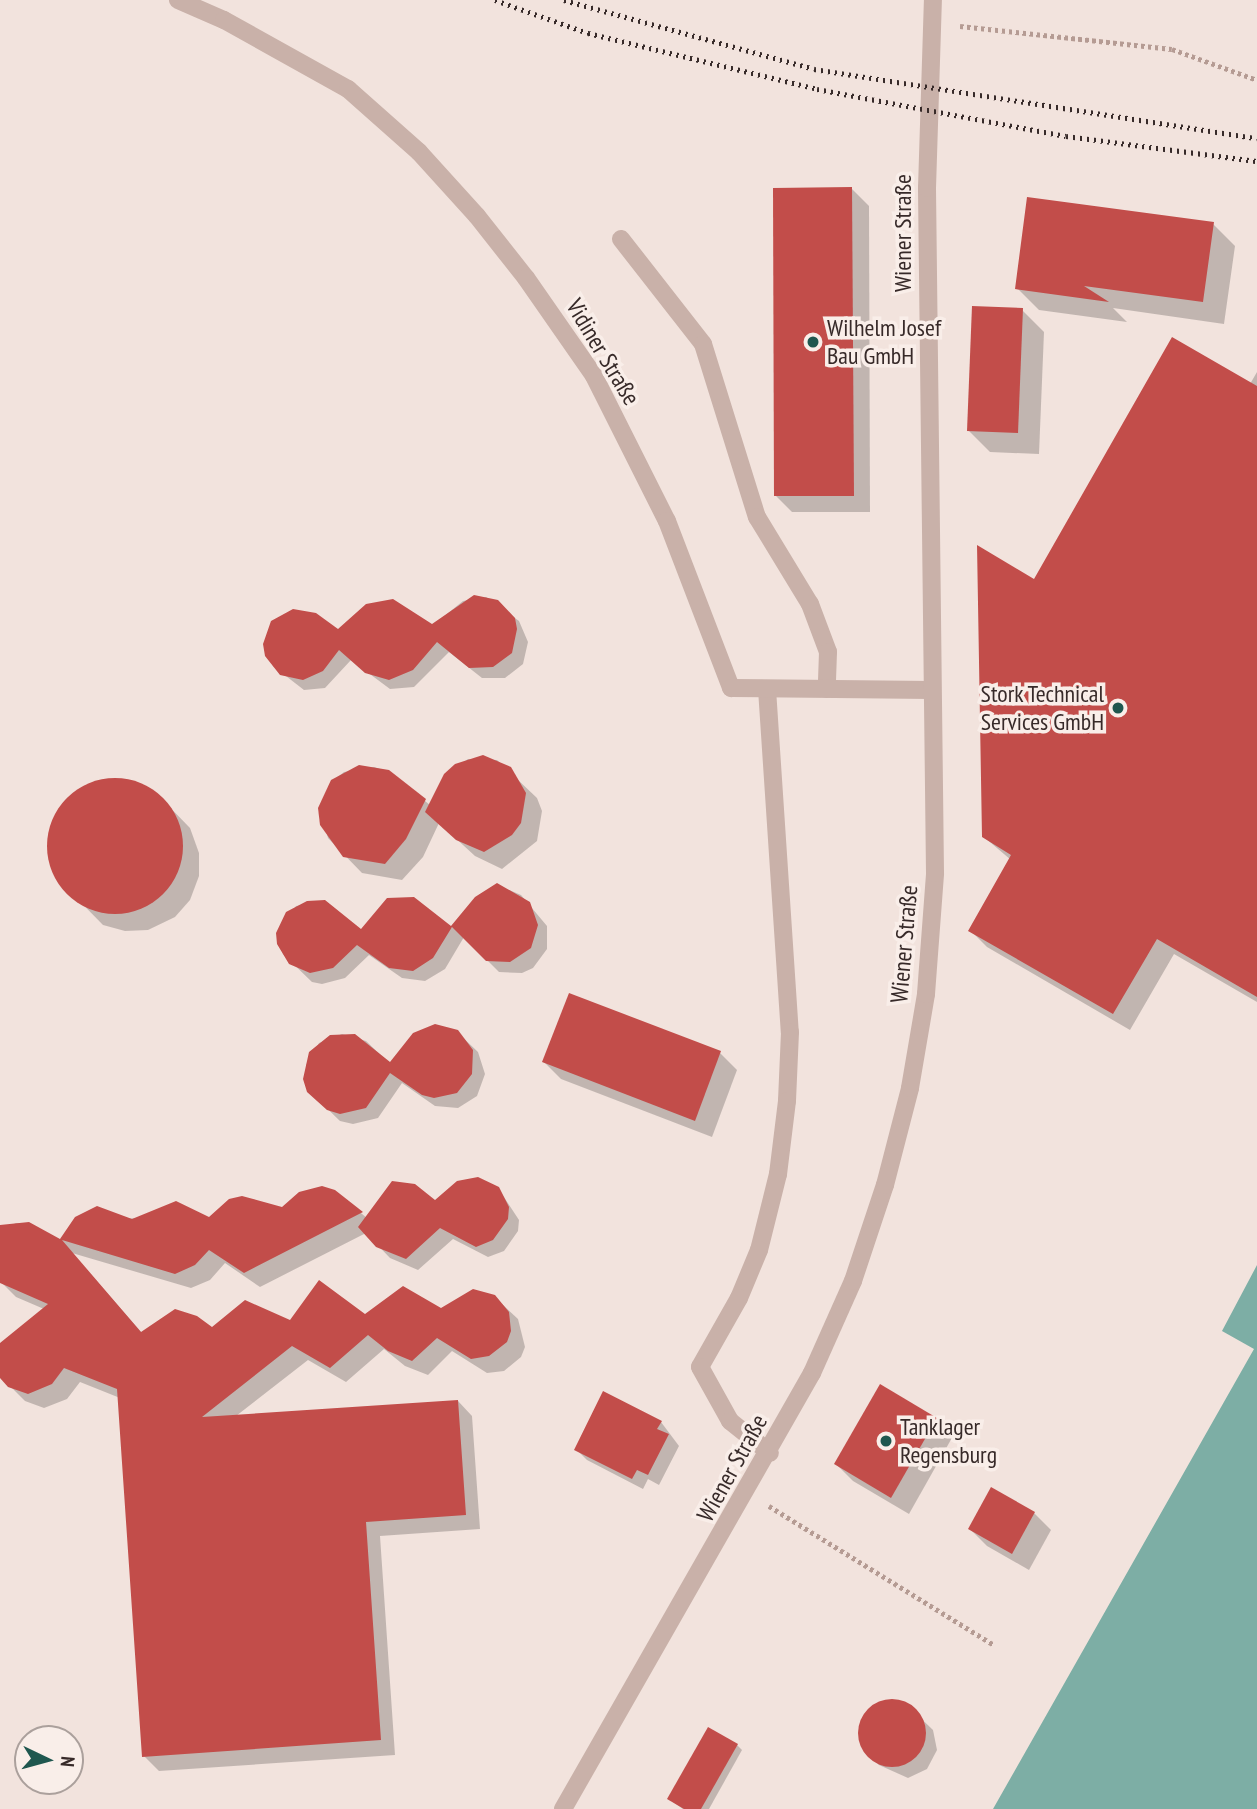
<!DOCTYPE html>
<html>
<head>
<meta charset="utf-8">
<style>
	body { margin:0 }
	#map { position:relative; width:1257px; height:1809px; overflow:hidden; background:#f2e3dd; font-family:"PT Sans Narrow",sans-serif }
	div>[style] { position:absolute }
	.water>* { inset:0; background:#7daea5 }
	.shadow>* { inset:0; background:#0003 }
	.building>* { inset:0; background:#c24d4a }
	.round { border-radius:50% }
	.path>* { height:4.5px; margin-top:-2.25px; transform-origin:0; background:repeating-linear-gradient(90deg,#b59b93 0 3.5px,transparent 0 7px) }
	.lane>* { height:18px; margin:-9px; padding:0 9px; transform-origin:9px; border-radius:9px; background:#c9b1a9 }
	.street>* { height:18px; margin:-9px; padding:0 9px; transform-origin:9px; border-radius:9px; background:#c9b1a9 }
	.rail>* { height:5px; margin-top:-2.5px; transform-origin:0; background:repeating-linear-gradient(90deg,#372a29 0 2px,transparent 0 7px) }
	.dots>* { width:19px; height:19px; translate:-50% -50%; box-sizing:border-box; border:4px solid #f9eee9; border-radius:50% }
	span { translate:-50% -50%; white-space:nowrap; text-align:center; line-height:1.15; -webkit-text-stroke:7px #f9eee9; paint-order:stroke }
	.street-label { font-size:24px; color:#372a29 }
	.poi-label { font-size:24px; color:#372a29 }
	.left { translate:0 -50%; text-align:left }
	.right { translate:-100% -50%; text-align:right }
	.north { position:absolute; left:14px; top:1725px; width:70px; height:70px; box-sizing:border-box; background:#f9eee9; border:2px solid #aba09c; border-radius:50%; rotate:95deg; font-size:19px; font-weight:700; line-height:28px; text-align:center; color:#372a29 }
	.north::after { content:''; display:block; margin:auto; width:24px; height:32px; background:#1f574f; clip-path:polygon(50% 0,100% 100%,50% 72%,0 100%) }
</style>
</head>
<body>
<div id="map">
	<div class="water">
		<i style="clip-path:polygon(1257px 1265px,1257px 1809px,993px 1809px,1254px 1349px,1222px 1331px)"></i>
	</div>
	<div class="shadow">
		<i style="clip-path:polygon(852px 189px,869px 206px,870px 512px,792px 512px,775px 495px)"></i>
		<i style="clip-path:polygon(1213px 224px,1235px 246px,1224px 324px,1113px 308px,1127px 322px,1039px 310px,1017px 288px)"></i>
		<i style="clip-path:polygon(1022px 310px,1044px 332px,1039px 454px,990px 452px,968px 430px)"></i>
		<i style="clip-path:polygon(1257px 372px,1257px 1002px,1174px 954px,1130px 1030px,987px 947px,970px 930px,1011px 860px,984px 837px,1035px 581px,1250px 384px)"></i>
		<i style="clip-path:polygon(486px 597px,519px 621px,528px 642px,523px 664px,505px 678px,482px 678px,449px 652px,414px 687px,390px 689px,351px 660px,325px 688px,304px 690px,273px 666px,265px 644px,338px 632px,432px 626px,463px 601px)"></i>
		<i style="clip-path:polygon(468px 759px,497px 760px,537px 798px,542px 811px,537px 841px,502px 869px,475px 856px,439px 823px,423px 857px,402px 880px,362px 873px,328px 838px,320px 809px,333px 781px,344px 772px,374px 767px,389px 772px,430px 805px,445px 775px)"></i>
		<i style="clip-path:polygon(112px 779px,136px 782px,156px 793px,190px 828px,199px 853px,199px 876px,190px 900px,175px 917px,148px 930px,125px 931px,103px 925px,55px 876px,48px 841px,54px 818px,65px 800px,84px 786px)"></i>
		<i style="clip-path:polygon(497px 885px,521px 895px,547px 926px,547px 949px,533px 968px,522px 973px,499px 972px,464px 937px,445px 969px,425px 981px,402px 978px,369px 955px,345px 978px,322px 984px,312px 982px,283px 954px,278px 933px,296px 906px,324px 902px,362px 932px,451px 928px,476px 899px)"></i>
		<i style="clip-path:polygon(570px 995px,720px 1053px,737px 1070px,712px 1137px,561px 1079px,544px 1062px)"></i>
		<i style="clip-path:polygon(457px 1032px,478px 1052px,485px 1074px,477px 1096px,458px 1108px,435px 1106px,402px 1083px,378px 1118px,353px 1124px,340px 1121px,309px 1091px,306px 1065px,319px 1043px,342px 1034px,366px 1041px,390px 1064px)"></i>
		<i style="clip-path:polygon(469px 1179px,498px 1188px,519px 1220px,518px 1231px,504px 1251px,488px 1257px,453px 1239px,418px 1270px,390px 1258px,366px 1233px,260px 1287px,225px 1263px,210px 1280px,191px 1288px,72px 1253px,142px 1333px,441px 1310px,473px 1291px,502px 1304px,518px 1319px,525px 1347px,521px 1357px,504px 1371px,487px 1373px,452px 1351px,428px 1375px,405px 1366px,384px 1349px,346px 1382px,308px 1360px,236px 1416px,458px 1401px,472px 1416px,480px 1529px,380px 1536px,395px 1755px,159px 1771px,144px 1756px,120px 1398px,80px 1382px,67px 1399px,44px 1408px,25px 1401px,9px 1385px,0 1346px,44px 1309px,16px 1297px,0 1281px,0 1231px,16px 1223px,29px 1224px,61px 1241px,76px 1218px,209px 1219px,282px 1209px,311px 1189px,335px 1192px,367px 1218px,435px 1202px)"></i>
		<i style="clip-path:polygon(881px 1387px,936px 1419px,953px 1436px,909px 1514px,853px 1481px,836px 1464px)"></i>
		<i style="clip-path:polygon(661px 1422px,679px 1446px,659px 1485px,648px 1479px,643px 1489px,587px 1460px,576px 1449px)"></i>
		<i style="clip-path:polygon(992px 1489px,1034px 1513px,1051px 1530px,1029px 1570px,987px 1546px,970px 1529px)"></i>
		<i style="clip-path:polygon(885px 1701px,905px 1703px,933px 1730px,937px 1750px,927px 1769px,908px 1778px,879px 1765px,867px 1753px,860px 1733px,867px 1713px)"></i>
		<i style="clip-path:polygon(737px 1745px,742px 1750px,709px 1809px,683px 1809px,669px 1799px)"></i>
	</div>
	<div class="building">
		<i style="clip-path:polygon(852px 187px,854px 496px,774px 496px,773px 188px)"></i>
		<i style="clip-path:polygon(1027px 197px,1214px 222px,1203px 302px,1084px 286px,1109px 302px,1015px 289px)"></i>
		<i style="clip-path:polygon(972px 306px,1023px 308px,1018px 433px,967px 431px)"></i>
		<i style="clip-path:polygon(1172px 337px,1257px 386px,1257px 997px,1157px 939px,1113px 1014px,968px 931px,1011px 855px,982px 837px,977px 545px,1034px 579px)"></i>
		<i style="clip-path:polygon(474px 595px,498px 600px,515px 618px,517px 629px,512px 653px,493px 667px,469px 668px,437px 642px,413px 670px,389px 680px,365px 673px,339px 650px,323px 671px,303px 680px,280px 675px,265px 656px,263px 644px,271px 621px,293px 609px,316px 613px,338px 629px,366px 604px,393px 599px,432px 624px)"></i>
		<i style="clip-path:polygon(483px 755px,511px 767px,526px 793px,521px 823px,512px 835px,484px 852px,456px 840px,425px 812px,444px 774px,455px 764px)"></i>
		<i style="clip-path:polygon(359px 765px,389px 770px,426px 799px,406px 839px,385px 864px,343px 857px,320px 825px,318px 808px,331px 780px)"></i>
		<i class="round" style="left:47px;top:778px;width:136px;height:136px"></i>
		<i style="clip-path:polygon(497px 883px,530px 902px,538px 925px,531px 948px,510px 962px,486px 961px,452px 927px,433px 958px,413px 971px,389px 968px,357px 945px,333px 968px,310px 973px,289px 964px,277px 944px,276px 933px,286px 912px,307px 901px,325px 900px,361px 929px,387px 898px,414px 897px,451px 926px,475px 897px)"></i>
		<i style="clip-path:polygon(569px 993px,721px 1051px,695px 1121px,542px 1062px)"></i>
		<i style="clip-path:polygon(435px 1024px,458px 1030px,473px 1050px,472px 1074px,457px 1093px,434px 1098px,422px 1095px,390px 1073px,366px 1108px,340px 1114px,327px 1110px,307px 1092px,303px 1079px,309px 1052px,330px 1035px,355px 1034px,390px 1062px,413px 1033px)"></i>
		<i style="clip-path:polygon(478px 1177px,499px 1187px,509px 1207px,508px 1219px,493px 1240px,476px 1247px,440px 1228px,406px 1259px,376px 1247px,358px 1227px,392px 1181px,415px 1184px,435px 1200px,457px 1181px)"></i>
		<i style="clip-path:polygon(322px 1186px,335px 1190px,363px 1212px,244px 1273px,209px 1250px,195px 1265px,175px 1274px,62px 1240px,141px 1332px,175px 1309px,197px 1316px,212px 1327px,245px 1300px,290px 1320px,319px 1280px,365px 1314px,403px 1286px,441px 1308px,473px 1289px,495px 1295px,509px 1312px,511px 1331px,507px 1342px,489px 1356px,471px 1359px,437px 1338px,412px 1361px,388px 1351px,368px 1335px,330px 1368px,292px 1346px,202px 1417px,458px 1400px,466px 1515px,366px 1522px,381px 1740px,142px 1757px,117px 1389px,64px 1368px,52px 1384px,28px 1394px,8px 1387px,0 1378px,0 1343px,48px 1304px,0 1283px,0 1225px,29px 1222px,60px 1239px,75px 1217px,97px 1206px,132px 1219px,176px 1201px,209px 1217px,229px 1199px,242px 1196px,282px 1207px,299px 1192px)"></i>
		<i style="clip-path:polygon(880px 1384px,937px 1418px,891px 1498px,834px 1464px)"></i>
		<i style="clip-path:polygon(603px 1391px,662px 1421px,657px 1429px,669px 1434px,648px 1475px,637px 1470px,632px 1479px,574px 1450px)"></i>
		<i style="clip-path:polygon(991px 1487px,1035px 1512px,1012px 1554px,968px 1529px)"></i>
		<i class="round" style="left:858px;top:1699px;width:68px;height:68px"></i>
		<i style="clip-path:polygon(708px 1727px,738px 1744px,701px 1809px,684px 1809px,667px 1799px)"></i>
	</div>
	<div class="path">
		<i style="left:960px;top:26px;width:213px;rotate:6.2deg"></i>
		<i style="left:1172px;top:49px;width:90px;rotate:20deg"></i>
		<i style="left:769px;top:1506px;width:264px;rotate:31.7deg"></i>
	</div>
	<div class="lane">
		<i style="left:621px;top:239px;width:133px;rotate:52deg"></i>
		<i style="left:703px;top:344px;width:181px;rotate:72.7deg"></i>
		<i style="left:757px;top:517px;width:102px;rotate:58.7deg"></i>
		<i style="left:810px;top:604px;width:51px;rotate:69.4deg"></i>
		<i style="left:828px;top:652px;width:37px;rotate:92deg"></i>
		<i style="left:767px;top:689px;width:344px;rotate:86.2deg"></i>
		<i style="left:790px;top:1032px;width:69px;rotate:92.5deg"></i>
		<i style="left:787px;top:1101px;width:74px;rotate:97deg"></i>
		<i style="left:778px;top:1174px;width:78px;rotate:104deg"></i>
		<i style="left:759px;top:1250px;width:52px;rotate:112.6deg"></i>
		<i style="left:739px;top:1298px;width:79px;rotate:119.5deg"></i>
		<i style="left:700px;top:1367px;width:62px;rotate:60.9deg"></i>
		<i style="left:730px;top:1421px;width:51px;rotate:38.7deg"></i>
	</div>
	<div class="street">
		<i style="left:178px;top:0;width:50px;rotate:23.5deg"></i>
		<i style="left:224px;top:20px;width:142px;rotate:29.1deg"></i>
		<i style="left:348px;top:89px;width:95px;rotate:41.6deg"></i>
		<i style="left:419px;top:152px;width:86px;rotate:47.8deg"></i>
		<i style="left:477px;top:216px;width:79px;rotate:51.7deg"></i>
		<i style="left:526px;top:278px;width:119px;rotate:55.2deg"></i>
		<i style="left:594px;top:376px;width:162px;rotate:63.3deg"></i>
		<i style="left:667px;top:521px;width:179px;rotate:69deg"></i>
		<i style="left:731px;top:688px;width:200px;rotate:0.6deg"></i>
		<i style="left:563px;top:1809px;width:502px;rotate:-60.27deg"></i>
		<i style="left:812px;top:1373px;width:101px;rotate:-66deg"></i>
		<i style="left:853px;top:1281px;width:101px;rotate:-71.6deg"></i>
		<i style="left:885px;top:1185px;width:100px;rotate:-75.5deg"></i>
		<i style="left:910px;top:1088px;width:95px;rotate:-80.3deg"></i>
		<i style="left:926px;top:994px;width:121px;rotate:-85.7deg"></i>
		<i style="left:935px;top:873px;width:685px;rotate:-90.67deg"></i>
		<i style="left:927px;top:188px;width:188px;rotate:-88.2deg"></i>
	</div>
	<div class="rail">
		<i style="left:495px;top:0;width:99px;rotate:19.5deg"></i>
		<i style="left:588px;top:33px;width:236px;rotate:13.7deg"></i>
		<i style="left:817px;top:89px;width:253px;rotate:10.7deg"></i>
		<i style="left:1066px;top:136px;width:193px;rotate:7.5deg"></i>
		<i style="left:564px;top:0;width:259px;rotate:15.4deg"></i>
		<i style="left:814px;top:69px;width:448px;rotate:8.9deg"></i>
	</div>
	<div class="dots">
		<i style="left:813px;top:342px;background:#1f574f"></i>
		<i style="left:1118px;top:708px;background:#1f574f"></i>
		<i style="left:886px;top:1441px;background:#1f574f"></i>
	</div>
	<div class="street-label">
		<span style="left:903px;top:233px;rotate:-90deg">Wiener Straße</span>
		<span style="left:603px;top:352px;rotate:59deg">Vidiner Straße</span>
		<span style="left:904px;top:944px;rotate:-85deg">Wiener Straße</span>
		<span style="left:732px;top:1468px;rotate:-61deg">Wiener Straße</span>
	</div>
	<div class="poi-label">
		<span class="left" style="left:827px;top:342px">Wilhelm Josef<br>Bau GmbH</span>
		<span class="right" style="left:1104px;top:708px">Stork Technical<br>Services GmbH</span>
		<span class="left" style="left:900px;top:1441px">Tanklager<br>Regensburg</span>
	</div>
	<div class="north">N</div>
</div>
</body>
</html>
